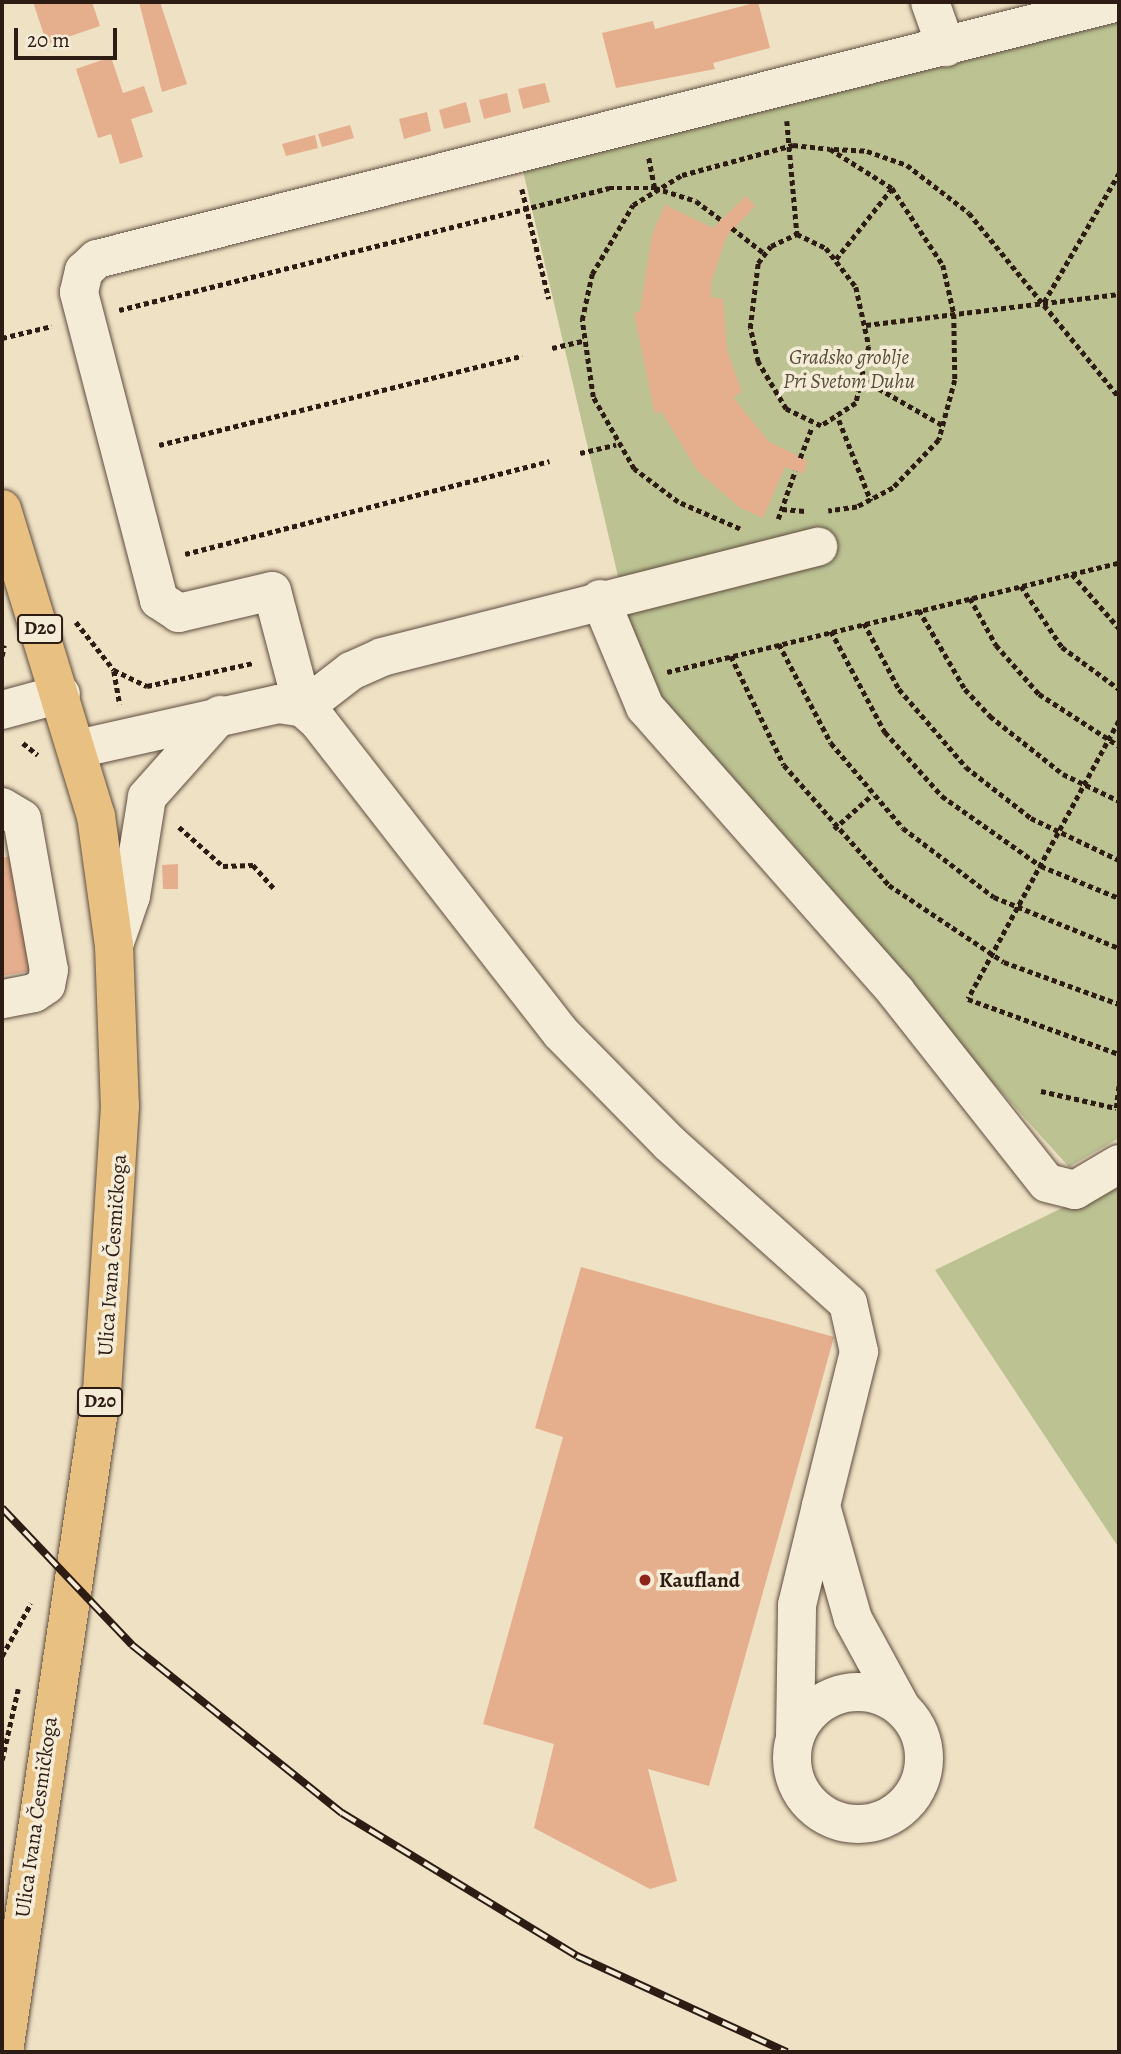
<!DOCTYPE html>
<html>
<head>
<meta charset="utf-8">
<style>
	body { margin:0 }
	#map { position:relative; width:1121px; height:2054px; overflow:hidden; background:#efe1c3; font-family:Alegreya,serif }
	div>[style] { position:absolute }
	.green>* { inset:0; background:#bcc292 }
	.building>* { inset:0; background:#e5ae8d }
	.path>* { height:4.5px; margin-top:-2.25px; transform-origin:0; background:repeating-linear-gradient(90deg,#2d1c14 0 5px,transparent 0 8.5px) }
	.roads { filter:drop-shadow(0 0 2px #5e4d40) drop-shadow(0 0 2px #5e4d40) }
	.minor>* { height:38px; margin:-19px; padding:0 19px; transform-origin:19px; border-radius:19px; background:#f5ecd8 }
	.minor>.ring { margin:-19px; padding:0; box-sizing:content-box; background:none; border:38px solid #f5ecd8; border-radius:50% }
	.major>* { height:38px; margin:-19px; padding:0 19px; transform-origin:19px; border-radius:19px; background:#e8c082 }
	.rail>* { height:8px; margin-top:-4px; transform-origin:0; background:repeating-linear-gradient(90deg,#f5ecd8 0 16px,#2d1c14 0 32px); box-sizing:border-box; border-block:2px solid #2d1c14 }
	.dots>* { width:19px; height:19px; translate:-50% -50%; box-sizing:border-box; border:4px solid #f5ecd8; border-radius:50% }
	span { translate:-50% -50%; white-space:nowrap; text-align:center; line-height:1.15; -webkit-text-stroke:7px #f5ecd8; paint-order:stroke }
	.shield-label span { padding:2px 5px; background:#f5ecd8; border:2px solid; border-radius:5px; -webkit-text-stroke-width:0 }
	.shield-label { font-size:19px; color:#2d1c14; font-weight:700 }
	.park-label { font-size:21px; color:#584e3a; font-style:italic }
	.street-label { font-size:21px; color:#2d1c14 }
	.poi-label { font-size:21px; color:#2d1c14; font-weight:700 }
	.left { translate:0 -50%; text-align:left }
	.frame { position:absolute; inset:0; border:4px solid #2d1c14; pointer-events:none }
	.scale { position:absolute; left:14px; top:28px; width:103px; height:32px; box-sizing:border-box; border:4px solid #2d1c14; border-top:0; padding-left:9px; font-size:21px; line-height:24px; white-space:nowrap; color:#2d1c14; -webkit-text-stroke:5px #f5ecd8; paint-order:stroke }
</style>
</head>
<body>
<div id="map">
	<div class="green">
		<i style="clip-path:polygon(1119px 21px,1119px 1138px,1069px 1167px,676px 732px,636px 653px,523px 171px)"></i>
		<i style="clip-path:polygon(1119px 1180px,1119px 1548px,935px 1270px)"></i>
	</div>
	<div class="building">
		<i style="clip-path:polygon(33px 2px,92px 2px,100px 26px,47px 44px)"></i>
		<i style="clip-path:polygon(139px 2px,160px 2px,187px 84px,162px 92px)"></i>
		<i style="clip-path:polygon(758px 2px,770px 48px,713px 63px,715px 69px,616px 88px,602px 33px,653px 21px,655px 29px)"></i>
		<i style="clip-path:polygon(111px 57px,123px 93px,144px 86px,153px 112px,131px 119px,143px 157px,120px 164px,111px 134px,98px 138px,76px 69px)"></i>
		<i style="clip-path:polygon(545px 83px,550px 102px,523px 109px,518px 89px)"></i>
		<i style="clip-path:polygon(507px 93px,511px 112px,484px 119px,479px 100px)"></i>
		<i style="clip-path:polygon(466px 102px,471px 122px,444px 129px,439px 110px)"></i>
		<i style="clip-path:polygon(427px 112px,431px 131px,404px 139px,399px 119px)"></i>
		<i style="clip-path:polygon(350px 125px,354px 138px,322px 147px,318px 134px)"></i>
		<i style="clip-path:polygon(315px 135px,318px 148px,286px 156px,282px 144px)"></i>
		<i style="clip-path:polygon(746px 196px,755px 206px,726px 237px,711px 283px,711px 297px,723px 299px,727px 350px,742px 392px,733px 397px,769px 442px,807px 460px,804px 474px,785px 467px,763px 518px,739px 507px,697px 470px,661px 411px,655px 414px,634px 313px,640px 311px,652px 235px,665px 205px,713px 228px)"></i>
		<i style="clip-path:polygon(11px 856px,30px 971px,2px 976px,2px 858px)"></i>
		<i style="clip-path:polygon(178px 864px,178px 889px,163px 889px,162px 865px)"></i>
		<i style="clip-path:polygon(581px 1267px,834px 1337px,709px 1786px,648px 1769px,677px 1881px,650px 1889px,534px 1828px,554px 1744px,483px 1724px,563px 1437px,535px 1428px)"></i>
	</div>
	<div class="path">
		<i style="left:787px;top:121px;width:113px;rotate:84.9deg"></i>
		<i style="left:834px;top:149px;width:33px;rotate:3deg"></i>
		<i style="left:867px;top:151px;width:42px;rotate:19.3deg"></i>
		<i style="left:907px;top:165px;width:78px;rotate:37.7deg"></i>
		<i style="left:969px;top:213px;width:237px;rotate:50.8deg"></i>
		<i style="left:649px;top:158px;width:31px;rotate:79deg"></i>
		<i style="left:522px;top:189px;width:113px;rotate:76.2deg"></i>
		<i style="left:732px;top:228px;width:41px;rotate:38deg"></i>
		<i style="left:797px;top:234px;width:32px;rotate:26deg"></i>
		<i style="left:826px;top:248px;width:49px;rotate:52.4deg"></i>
		<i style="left:856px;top:287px;width:60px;rotate:77.6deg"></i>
		<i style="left:869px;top:346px;width:58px;rotate:102.8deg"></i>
		<i style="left:856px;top:403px;width:42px;rotate:146.7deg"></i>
		<i style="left:821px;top:426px;width:39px;rotate:-154deg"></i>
		<i style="left:786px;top:409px;width:55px;rotate:-120.8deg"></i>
		<i style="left:758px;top:362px;width:35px;rotate:-103deg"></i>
		<i style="left:750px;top:328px;width:65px;rotate:-83deg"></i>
		<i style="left:758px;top:263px;width:21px;rotate:-53deg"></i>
		<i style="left:771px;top:246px;width:29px;rotate:-25deg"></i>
		<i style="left:836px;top:259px;width:90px;rotate:-51.7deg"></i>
		<i style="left:1044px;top:302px;width:149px;rotate:-59.8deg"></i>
		<i style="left:119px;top:310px;width:505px;rotate:-13.98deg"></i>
		<i style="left:609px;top:188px;width:46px"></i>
		<i style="left:655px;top:188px;width:43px;rotate:17.6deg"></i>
		<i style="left:696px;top:201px;width:31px;rotate:37deg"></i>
		<i style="left:866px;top:325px;width:255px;rotate:-7deg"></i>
		<i style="left:2px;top:338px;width:51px;rotate:-13.5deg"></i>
		<i style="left:552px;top:348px;width:32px;rotate:-13deg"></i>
		<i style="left:864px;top:380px;width:92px;rotate:29.9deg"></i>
		<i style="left:839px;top:420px;width:87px;rotate:68.4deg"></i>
		<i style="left:159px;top:445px;width:374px;rotate:-13.8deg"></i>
		<i style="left:580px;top:453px;width:37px;rotate:-13deg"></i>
		<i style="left:800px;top:458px;width:34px;rotate:-69deg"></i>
		<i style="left:782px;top:509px;width:23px;rotate:5deg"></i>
		<i style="left:778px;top:519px;width:51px;rotate:-70.5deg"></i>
		<i style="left:740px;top:529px;width:68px;rotate:-156.5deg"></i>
		<i style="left:678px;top:502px;width:55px;rotate:-143.1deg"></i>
		<i style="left:634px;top:469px;width:83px;rotate:-119.7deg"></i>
		<i style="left:593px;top:397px;width:78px;rotate:-98.1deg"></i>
		<i style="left:582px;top:320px;width:47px;rotate:-77.7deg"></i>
		<i style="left:592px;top:274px;width:80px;rotate:-59.3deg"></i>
		<i style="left:633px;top:205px;width:57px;rotate:-31.5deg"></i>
		<i style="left:682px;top:175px;width:115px;rotate:-15.1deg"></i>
		<i style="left:793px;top:145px;width:37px;rotate:6deg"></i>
		<i style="left:830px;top:149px;width:73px;rotate:32.2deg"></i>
		<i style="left:892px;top:188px;width:92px;rotate:56.5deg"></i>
		<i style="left:943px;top:265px;width:50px;rotate:77.3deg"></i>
		<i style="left:954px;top:314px;width:66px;rotate:89.1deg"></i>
		<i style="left:955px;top:380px;width:62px;rotate:104.9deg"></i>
		<i style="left:939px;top:440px;width:66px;rotate:133.8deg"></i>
		<i style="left:893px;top:488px;width:41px;rotate:152.2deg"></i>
		<i style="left:857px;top:507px;width:29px;rotate:172deg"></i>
		<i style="left:185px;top:554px;width:376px;rotate:-14.3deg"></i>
		<i style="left:1072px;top:574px;width:72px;rotate:49deg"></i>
		<i style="left:1021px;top:586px;width:73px;rotate:56.1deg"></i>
		<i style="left:1062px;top:647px;width:71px;rotate:36.4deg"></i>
		<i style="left:970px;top:598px;width:54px;rotate:61deg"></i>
		<i style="left:996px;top:645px;width:65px;rotate:48.7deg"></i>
		<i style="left:1039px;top:694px;width:95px;rotate:33deg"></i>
		<i style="left:919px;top:610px;width:91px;rotate:59.8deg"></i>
		<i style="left:965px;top:689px;width:37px;rotate:47deg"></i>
		<i style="left:990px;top:716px;width:93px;rotate:38.5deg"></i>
		<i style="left:1063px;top:774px;width:62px;rotate:25.7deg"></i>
		<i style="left:76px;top:622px;width:61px;rotate:51.6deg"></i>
		<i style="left:114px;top:670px;width:37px;rotate:26deg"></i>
		<i style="left:147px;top:686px;width:108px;rotate:-12.2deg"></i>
		<i style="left:864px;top:623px;width:75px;rotate:62.1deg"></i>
		<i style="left:899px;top:689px;width:103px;rotate:49.3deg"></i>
		<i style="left:966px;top:767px;width:83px;rotate:38.1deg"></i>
		<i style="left:1031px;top:818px;width:98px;rotate:25.5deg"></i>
		<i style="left:831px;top:631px;width:115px;rotate:61.9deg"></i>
		<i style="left:885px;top:732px;width:86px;rotate:48.3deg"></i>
		<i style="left:942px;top:796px;width:121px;rotate:35.3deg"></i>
		<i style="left:1041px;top:866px;width:84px;rotate:22.3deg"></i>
		<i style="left:779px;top:644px;width:112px;rotate:62.3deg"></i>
		<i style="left:831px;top:743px;width:111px;rotate:49.7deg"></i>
		<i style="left:903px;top:828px;width:114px;rotate:37.2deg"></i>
		<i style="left:994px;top:897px;width:135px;rotate:22.2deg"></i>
		<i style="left:2px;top:656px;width:11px;rotate:-80deg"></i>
		<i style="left:731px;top:656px;width:121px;rotate:64.1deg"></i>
		<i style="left:784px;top:765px;width:159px;rotate:48.8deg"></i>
		<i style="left:889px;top:885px;width:138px;rotate:33.8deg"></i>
		<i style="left:1004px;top:962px;width:122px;rotate:20.1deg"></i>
		<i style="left:114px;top:671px;width:34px;rotate:80deg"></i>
		<i style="left:667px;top:672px;width:465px;rotate:-13.6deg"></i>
		<i style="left:1119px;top:721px;width:316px;rotate:118.5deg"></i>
		<i style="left:968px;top:999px;width:161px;rotate:20deg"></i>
		<i style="left:23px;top:743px;width:19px;rotate:39deg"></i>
		<i style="left:179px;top:827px;width:59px;rotate:41.6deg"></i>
		<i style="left:223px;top:866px;width:30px;rotate:-2deg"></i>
		<i style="left:253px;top:865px;width:31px;rotate:48deg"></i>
		<i style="left:834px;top:829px;width:51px;rotate:-41.8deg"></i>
		<i style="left:1041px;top:1091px;width:77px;rotate:12.8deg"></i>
		<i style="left:1116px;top:1108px;width:25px;rotate:-83deg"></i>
		<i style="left:2px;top:1656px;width:60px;rotate:-61.3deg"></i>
		<i style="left:2px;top:1760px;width:73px;rotate:-77.3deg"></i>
	</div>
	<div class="roads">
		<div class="minor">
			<i style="left:930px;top:2px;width:48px;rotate:70.4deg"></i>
			<i style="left:600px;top:599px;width:117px;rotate:67.4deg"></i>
			<i style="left:645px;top:707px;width:380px;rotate:48.6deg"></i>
			<i style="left:896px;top:992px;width:243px;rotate:51.7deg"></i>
			<i style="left:1047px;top:1183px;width:29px;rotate:14deg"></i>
			<i style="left:1075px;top:1190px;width:51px;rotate:-30.6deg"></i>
			<i style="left:303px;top:708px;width:121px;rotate:-104.8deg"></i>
			<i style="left:272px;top:591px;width:96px;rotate:166.7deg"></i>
			<i style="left:179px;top:613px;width:24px;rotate:-147deg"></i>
			<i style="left:159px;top:600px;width:318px;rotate:-104.6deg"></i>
			<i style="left:79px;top:292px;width:22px;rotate:-77deg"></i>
			<i style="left:84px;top:271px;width:18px;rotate:-43deg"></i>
			<i style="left:97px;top:259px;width:1054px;rotate:-14.12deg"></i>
			<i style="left:303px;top:708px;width:61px;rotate:-37.6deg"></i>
			<i style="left:351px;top:671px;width:34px;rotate:-24deg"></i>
			<i style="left:382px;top:657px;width:450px;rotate:-14.2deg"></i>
			<i style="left:2px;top:710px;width:61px;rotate:-15.2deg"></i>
			<i style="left:77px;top:749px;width:207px;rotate:-12.6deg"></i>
			<i style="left:279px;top:704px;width:24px;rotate:9deg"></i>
			<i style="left:303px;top:708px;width:20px;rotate:41deg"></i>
			<i style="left:318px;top:721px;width:395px;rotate:52.1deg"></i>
			<i style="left:561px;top:1033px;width:154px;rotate:45.5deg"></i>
			<i style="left:669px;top:1143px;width:240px;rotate:41.8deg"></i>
			<i style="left:848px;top:1303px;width:50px;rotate:77.3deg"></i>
			<i style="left:859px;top:1352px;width:159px;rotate:103.9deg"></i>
			<i style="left:2px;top:807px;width:23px;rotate:31deg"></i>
			<i style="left:22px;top:819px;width:153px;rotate:79.9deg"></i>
			<i style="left:49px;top:970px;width:15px;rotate:101deg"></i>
			<i style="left:46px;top:985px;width:14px;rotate:146deg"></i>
			<i style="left:34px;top:993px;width:33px;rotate:169deg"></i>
			<i style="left:114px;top:945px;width:52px;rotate:-70.9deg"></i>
			<i style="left:131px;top:896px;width:100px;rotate:-80.8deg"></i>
			<i style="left:147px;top:797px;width:110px;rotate:-48.3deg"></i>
			<i class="ring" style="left:792px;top:1692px;width:94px;height:94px"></i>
			<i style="left:795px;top:1737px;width:132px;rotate:-89.1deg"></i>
			<i style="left:797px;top:1605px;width:102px;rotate:-76.4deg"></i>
			<i style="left:821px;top:1506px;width:117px;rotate:74.2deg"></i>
			<i style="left:853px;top:1619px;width:100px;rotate:61.4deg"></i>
		</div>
		<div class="major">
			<i style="left:2px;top:509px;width:321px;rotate:73deg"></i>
			<i style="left:96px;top:816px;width:130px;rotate:82.1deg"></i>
			<i style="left:114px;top:945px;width:161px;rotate:87.9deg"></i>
			<i style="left:120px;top:1106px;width:285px;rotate:93.6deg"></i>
			<i style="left:102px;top:1390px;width:669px;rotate:98.42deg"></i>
		</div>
	</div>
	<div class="rail">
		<i style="left:2px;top:1508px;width:189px;rotate:46.5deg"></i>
		<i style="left:132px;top:1645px;width:269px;rotate:38.7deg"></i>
		<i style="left:342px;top:1813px;width:275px;rotate:31.3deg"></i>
		<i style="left:577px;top:1956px;width:231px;rotate:24.6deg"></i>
	</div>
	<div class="dots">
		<i style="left:645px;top:1580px;background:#8f2418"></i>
	</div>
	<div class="shield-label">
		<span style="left:40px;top:629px">D20</span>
		<span style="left:100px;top:1402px">D20</span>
	</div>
	<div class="park-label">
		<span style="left:849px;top:369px">Gradsko groblje<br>Pri Svetom Duhu</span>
	</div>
	<div class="street-label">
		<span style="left:112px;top:1255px;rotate:-86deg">Ulica Ivana Česmičkoga</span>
		<span style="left:36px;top:1817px;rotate:-82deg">Ulica Ivana Česmičkoga</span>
	</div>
	<div class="poi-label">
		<span class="left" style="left:659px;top:1580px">Kaufland</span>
	</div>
	<div class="frame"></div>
	<div class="scale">20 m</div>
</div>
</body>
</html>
